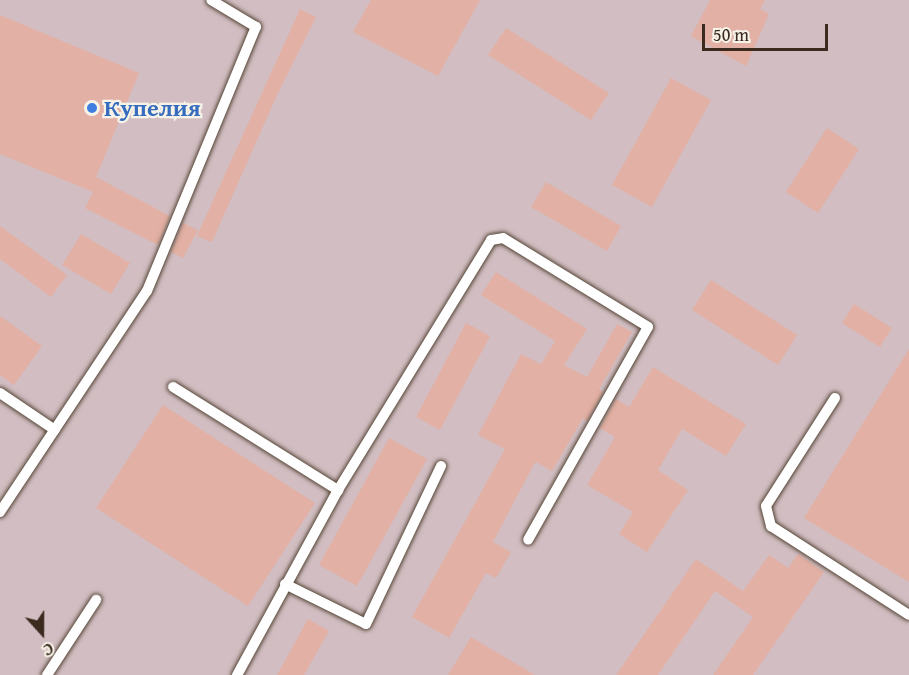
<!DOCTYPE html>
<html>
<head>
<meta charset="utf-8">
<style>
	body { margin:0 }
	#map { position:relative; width:909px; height:675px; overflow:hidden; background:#f1e2c6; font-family:"Gentium Book Plus",serif }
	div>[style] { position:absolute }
	.industrial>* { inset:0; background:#d2bec2 }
	.building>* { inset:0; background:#e2b0a4 }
	.roads { filter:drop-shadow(0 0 2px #564637) drop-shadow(0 0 2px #564637) }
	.service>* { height:10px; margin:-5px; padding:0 5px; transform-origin:5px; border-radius:5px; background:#fff }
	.dots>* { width:16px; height:16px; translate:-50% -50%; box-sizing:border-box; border:3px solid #f7f3e8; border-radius:50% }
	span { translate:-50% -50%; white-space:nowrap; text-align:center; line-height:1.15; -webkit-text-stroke:4.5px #f7f3e8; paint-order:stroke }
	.shop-label { font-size:24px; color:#366cbe; font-weight:700 }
	.left { translate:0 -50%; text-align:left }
	.north { position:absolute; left:12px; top:603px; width:60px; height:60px; -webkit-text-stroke:4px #f7f3e8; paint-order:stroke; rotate:159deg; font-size:16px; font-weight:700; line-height:24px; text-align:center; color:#3b2a1e }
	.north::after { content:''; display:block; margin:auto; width:21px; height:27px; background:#3b2a1e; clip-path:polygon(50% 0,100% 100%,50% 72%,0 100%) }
	.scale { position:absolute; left:702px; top:24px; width:126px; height:27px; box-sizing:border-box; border:3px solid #3b2a1e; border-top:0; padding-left:8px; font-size:18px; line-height:21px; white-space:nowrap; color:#3b2a1e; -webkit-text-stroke:4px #f7f3e8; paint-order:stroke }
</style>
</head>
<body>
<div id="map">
	<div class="industrial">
		<i style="clip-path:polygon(0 0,909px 0,909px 675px,0 675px)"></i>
	</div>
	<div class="building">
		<i style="clip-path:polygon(371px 0,480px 0,438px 76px,353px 32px)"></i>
		<i style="clip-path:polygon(710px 0,765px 0,760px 9px,769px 14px,746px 66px,691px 36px)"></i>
		<i style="clip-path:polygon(300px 9px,316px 17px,277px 95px,212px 242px,197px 236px)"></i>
		<i style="clip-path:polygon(0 15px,139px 73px,96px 177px,170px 216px,158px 245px,85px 208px,93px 192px,0 154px)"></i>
		<i style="clip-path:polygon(506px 28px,609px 93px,591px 120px,488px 55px)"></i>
		<i style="clip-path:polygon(671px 78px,711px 100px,652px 207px,612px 185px)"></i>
		<i style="clip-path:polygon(827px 128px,859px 149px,818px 213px,786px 192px)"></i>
		<i style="clip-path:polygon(546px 182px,621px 226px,607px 251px,531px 207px)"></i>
		<i style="clip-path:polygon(183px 223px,198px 230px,183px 258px,171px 252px)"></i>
		<i style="clip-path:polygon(0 226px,67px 275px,51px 297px,0 259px)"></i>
		<i style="clip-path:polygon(81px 234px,130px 263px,111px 294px,62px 265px)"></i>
		<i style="clip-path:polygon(496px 272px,587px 329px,564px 365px,587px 377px,617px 324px,632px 332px,599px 389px,603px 392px,587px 421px,583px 418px,552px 471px,536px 462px,534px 464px,493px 542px,511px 552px,496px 578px,486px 573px,449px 638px,412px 617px,505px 449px,478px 435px,521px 354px,541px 364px,555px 341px,481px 295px)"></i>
		<i style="clip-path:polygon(711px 280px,797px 335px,778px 365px,692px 310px)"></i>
		<i style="clip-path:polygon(854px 304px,892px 328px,880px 347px,842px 323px)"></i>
		<i style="clip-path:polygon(0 316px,42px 346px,14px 385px,0 375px)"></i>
		<i style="clip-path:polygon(466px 323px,490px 336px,440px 430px,416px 417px)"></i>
		<i style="clip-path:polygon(909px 349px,909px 582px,804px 518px)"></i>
		<i style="clip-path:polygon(653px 367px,746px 424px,726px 456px,682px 429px,658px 470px,688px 490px,647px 552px,619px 534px,633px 512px,587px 485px,615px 437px,600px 428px,616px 399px,629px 407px)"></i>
		<i style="clip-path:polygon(163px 405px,315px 503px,248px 606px,96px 508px)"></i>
		<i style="clip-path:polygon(389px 438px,427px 459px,357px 586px,319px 565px)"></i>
		<i style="clip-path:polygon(798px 554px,824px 572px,753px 675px,713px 675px,753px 617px,715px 591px,658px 675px,616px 675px,696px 559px,743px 591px,769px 555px,788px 568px)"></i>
		<i style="clip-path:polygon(308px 619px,329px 631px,304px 675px,277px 675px)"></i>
		<i style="clip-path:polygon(471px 637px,535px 675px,448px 675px)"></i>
	</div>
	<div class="roads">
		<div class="service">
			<i style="left:173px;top:387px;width:195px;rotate:32deg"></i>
			<i style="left:338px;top:490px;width:211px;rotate:118.6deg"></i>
			<i style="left:0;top:393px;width:66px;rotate:33.9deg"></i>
			<i style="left:835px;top:398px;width:128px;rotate:122.6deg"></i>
			<i style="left:766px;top:506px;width:21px;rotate:76deg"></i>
			<i style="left:771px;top:526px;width:164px;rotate:32.8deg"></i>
			<i style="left:338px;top:490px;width:293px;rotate:-58.5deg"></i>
			<i style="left:491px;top:240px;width:12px;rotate:-9deg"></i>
			<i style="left:503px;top:238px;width:170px;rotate:31.5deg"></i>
			<i style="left:648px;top:327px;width:244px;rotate:119.4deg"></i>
			<i style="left:0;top:512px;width:265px;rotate:-56.4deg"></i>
			<i style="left:147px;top:291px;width:286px;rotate:-67.6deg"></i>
			<i style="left:256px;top:27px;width:52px;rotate:-149deg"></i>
			<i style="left:285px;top:584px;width:90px;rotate:26.3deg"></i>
			<i style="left:366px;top:624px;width:175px;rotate:-64.6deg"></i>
			<i style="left:47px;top:675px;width:90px;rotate:-56.8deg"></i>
		</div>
	</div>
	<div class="dots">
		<i style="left:92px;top:108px;background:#3f7fe0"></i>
	</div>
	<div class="shop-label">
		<span class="left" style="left:104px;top:108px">Купелия</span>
	</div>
	<div class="north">С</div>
	<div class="scale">50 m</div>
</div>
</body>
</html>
